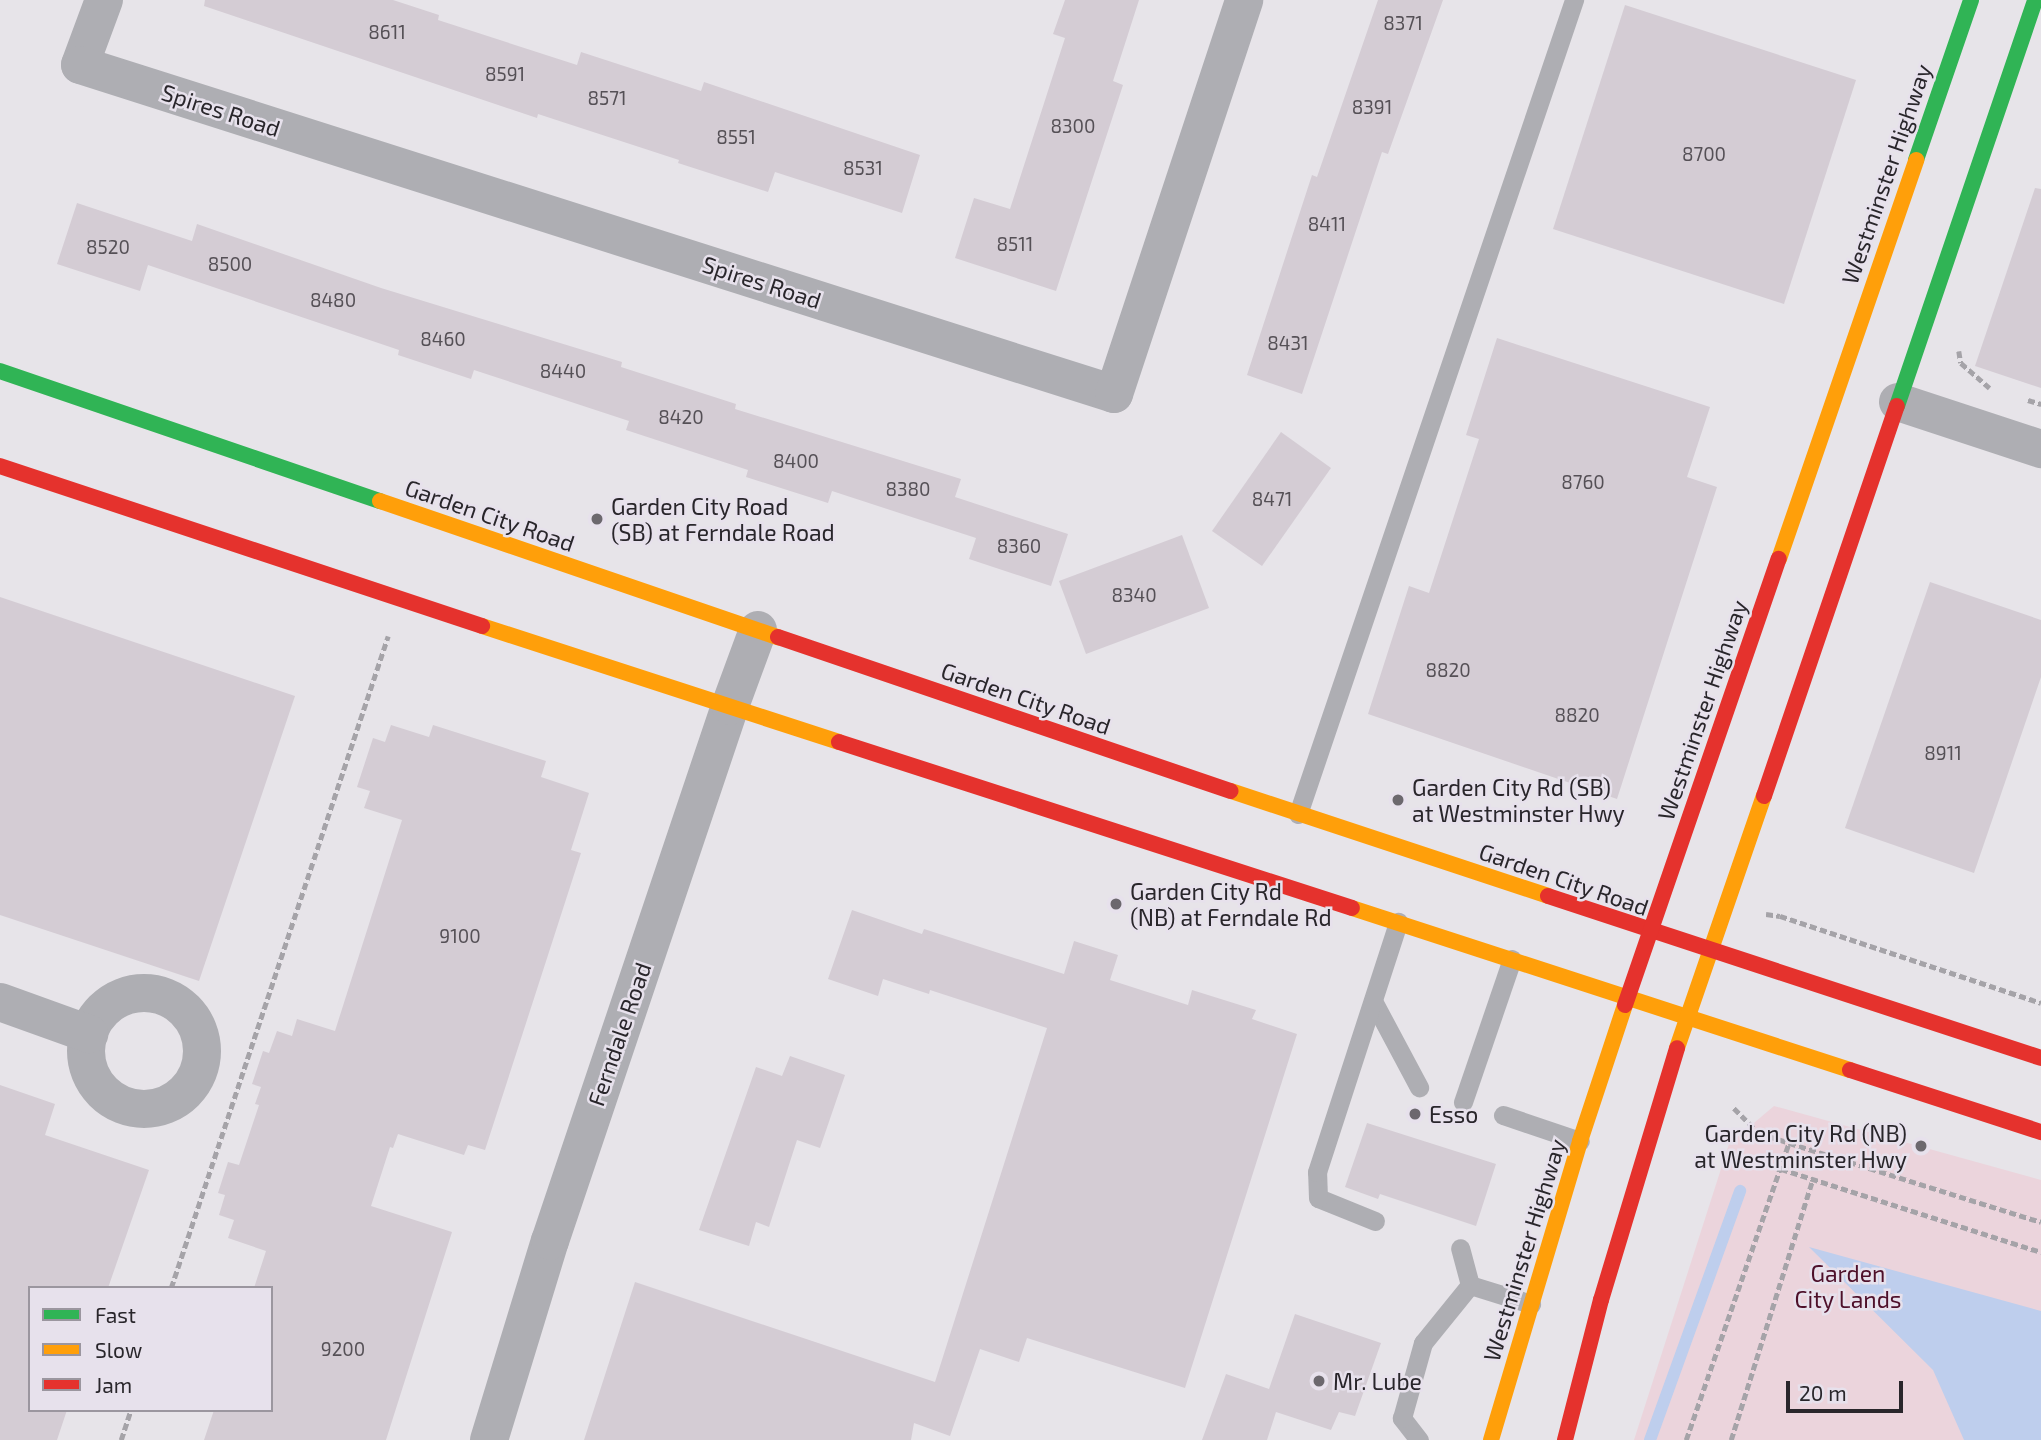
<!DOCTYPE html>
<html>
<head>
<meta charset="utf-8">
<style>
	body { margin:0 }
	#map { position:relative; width:2041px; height:1440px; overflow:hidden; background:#e7e4e9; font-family:"Exo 2",sans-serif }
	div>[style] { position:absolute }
	.green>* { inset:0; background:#ebd4dc }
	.water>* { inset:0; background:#beceed }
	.stream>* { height:12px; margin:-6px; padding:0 6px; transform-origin:6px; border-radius:6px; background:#beceed }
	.building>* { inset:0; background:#d4ccd4 }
	.path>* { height:4.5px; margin-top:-2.25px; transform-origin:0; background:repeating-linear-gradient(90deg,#a5a3a8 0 7px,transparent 0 10.5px) }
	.lane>* { height:19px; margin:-9.5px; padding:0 9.5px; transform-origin:9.5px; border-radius:9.5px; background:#aeaeb3 }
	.street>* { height:38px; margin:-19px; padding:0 19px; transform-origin:19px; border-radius:19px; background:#aeaeb3 }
	.street>.ring { margin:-19px; padding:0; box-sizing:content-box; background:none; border:38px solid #aeaeb3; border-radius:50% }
	.fast>* { height:16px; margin:-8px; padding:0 8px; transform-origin:8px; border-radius:8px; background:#30b455 }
	.slow>* { height:16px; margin:-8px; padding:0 8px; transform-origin:8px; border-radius:8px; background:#ff9f0a }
	.jam>* { height:16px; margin:-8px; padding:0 8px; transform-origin:8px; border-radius:8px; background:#e5322d }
	.dots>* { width:19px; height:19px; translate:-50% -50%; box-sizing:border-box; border:4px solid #e7e1ec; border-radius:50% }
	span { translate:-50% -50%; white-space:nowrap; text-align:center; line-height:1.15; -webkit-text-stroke:5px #e7e1ec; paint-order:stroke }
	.number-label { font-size:19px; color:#555056 }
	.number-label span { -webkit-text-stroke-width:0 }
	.street-label { font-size:23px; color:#29262b }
	.poi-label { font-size:23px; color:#29262b }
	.left { translate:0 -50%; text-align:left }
	.right { translate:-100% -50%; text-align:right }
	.park-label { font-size:23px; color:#4e102a }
	.legend { position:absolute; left:28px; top:1286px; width:245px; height:126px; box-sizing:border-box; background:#e7e1ec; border:2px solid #9b969f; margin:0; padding:9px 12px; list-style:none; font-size:21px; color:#29262b }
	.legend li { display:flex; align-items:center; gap:14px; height:35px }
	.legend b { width:35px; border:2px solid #9b969f }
	.scale { position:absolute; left:1786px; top:1381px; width:117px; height:32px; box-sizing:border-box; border:4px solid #29262b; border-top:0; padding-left:9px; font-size:21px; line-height:24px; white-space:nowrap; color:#29262b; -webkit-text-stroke:5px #e7e1ec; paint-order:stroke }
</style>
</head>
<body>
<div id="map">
	<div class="green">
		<i style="clip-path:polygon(1774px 1106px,2041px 1180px,2041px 1440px,1634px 1440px,1729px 1144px)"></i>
	</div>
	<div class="water">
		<i style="clip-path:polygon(1809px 1247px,2041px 1311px,2041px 1440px,1964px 1440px,1933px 1370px)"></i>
	</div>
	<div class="stream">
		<i style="left:1650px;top:1440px;width:265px;rotate:-70.1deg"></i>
	</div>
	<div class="building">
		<i style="clip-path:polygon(205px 0,393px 0,439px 15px,438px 20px,577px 65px,581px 52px,701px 91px,704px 82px,920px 155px,902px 213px,775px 172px,768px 192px,678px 163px,679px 160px,538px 114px,537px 118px,204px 6px)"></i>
		<i style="clip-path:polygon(1065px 0,1139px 0,1113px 81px,1123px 85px,1056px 291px,955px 258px,974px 198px,1010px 209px,1065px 38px,1053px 34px)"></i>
		<i style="clip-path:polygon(1378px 0,1443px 0,1388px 154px,1382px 152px,1302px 394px,1247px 375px,1312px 175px,1317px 177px)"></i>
		<i style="clip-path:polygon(1625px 5px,1856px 80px,1784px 304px,1553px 229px)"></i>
		<i style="clip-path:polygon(2035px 188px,2041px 189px,2041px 388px,1975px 366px)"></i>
		<i style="clip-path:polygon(77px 203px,192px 241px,197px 224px,381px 288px,622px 362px,621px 367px,736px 404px,735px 409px,961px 479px,955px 497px,1068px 534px,1051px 586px,969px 559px,976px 538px,832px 491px,828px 503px,746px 477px,748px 470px,626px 430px,629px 421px,474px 370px,471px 379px,398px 355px,399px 350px,148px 265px,140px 291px,57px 264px)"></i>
		<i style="clip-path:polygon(1497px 338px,1710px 407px,1687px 477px,1717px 487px,1617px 799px,1368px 714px,1409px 586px,1429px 593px,1479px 439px,1466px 435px)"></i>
		<i style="clip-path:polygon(1281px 432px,1331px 468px,1262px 566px,1212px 531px)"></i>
		<i style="clip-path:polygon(1182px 535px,1209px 608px,1086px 654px,1059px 581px)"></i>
		<i style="clip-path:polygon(1930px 582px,2041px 620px,2041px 677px,1974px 873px,1845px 828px)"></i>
		<i style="clip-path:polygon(0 597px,295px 696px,199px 981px,0 915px)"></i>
		<i style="clip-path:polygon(391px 725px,429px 737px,433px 725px,546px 761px,541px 777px,589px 793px,571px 850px,581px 853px,485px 1150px,468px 1145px,464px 1155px,398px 1134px,393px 1148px,390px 1147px,371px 1206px,452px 1232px,386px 1440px,204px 1440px,214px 1410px,271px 1410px,271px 1288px,254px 1288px,266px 1251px,228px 1238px,234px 1220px,219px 1215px,225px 1195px,218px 1193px,228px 1162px,239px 1165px,259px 1105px,255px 1104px,261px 1087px,252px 1084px,263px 1051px,269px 1053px,277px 1031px,292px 1036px,297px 1019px,335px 1031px,402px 820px,364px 808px,370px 791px,357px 787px,373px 738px,385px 742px)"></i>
		<i style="clip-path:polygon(852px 910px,922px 934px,924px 929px,1064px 974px,1074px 941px,1118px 955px,1110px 980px,1188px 1005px,1192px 990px,1256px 1010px,1252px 1019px,1297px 1034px,1185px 1388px,1027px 1338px,1019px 1362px,980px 1349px,950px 1436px,914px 1423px,911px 1440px,584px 1440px,635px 1282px,935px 1382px,1047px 1028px,930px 990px,929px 994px,883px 979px,878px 996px,828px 979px)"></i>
		<i style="clip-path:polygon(790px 1056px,845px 1075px,820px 1148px,797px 1140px,769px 1227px,756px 1222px,749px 1246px,699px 1230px,756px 1067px,782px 1076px)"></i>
		<i style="clip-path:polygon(0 1085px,55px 1104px,45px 1135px,149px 1170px,108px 1288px,30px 1288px,30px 1410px,67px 1410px,57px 1440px,0 1440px)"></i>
		<i style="clip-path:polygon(1367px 1123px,1496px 1164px,1476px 1226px,1380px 1194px,1378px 1199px,1345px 1187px)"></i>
		<i style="clip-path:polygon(1295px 1314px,1381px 1343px,1355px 1416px,1339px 1412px,1331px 1430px,1276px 1412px,1267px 1440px,1202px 1440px,1226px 1374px,1269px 1389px)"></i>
	</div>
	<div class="path">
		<i style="left:1959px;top:351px;width:12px;rotate:81deg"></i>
		<i style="left:1961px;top:363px;width:38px;rotate:41deg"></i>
		<i style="left:2028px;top:400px;width:14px;rotate:17deg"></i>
		<i style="left:1766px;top:914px;width:14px;rotate:8deg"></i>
		<i style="left:1780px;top:916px;width:275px;rotate:18.4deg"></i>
		<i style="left:1734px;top:1108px;width:35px;rotate:45deg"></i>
		<i style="left:1759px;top:1133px;width:32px;rotate:18deg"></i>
		<i style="left:1781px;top:1169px;width:273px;rotate:17.7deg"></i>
		<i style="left:171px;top:1288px;width:687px;rotate:-71.59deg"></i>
		<i style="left:121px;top:1440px;width:32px;rotate:-72deg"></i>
		<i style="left:1686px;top:1440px;width:314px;rotate:-70.9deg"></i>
		<i style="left:1789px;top:1143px;width:264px;rotate:17.4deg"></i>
		<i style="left:1731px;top:1440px;width:274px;rotate:-72.6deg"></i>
	</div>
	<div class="lane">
		<i style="left:1298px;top:814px;width:860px;rotate:-71.27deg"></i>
		<i style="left:1373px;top:1001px;width:98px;rotate:61.9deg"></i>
		<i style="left:1463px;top:1102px;width:151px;rotate:-71.1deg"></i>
		<i style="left:1503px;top:1115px;width:81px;rotate:18.7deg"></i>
		<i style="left:1375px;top:1221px;width:61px;rotate:-158deg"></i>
		<i style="left:1318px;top:1198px;width:26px;rotate:-92deg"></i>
		<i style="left:1317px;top:1172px;width:263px;rotate:-72deg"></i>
		<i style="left:1470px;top:1285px;width:64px;rotate:17.3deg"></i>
		<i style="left:1419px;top:1440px;width:28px;rotate:-128deg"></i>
		<i style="left:1402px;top:1418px;width:78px;rotate:-74.4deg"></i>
		<i style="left:1423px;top:1343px;width:75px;rotate:-51deg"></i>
		<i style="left:1470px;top:1285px;width:38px;rotate:-105deg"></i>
	</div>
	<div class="street">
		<i style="left:104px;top:0;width:69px;rotate:110.3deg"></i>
		<i style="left:80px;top:65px;width:1085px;rotate:17.65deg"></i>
		<i style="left:1114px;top:394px;width:415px;rotate:-71.7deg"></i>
		<i style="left:1898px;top:402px;width:151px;rotate:18.2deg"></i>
		<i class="ring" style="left:86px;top:993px;width:78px;height:78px"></i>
		<i style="left:0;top:1002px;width:95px;rotate:19.8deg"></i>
		<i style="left:489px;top:1440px;width:208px;rotate:-73deg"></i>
		<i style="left:550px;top:1241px;width:564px;rotate:-71.4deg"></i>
		<i style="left:730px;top:706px;width:81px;rotate:-69.8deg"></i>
	</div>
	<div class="fast">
		<i style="left:1916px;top:160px;width:169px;rotate:-71deg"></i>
		<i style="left:0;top:371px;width:402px;rotate:18.9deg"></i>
		<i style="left:1897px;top:406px;width:429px;rotate:-71.2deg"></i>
	</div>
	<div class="slow">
		<i style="left:380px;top:501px;width:421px;rotate:18.9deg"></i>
		<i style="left:1779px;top:559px;width:422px;rotate:-71deg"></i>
		<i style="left:482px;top:626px;width:375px;rotate:18deg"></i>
		<i style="left:1231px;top:791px;width:334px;rotate:18.3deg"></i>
		<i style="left:1352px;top:908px;width:524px;rotate:18.02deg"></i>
		<i style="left:1677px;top:1048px;width:267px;rotate:-71deg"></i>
		<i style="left:1491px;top:1440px;width:312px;rotate:-73.4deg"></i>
		<i style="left:1580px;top:1141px;width:143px;rotate:-71.7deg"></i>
	</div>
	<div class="jam">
		<i style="left:0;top:466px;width:508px;rotate:18.36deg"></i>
		<i style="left:778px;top:637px;width:478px;rotate:18.8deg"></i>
		<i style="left:839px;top:742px;width:539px;rotate:17.93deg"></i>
		<i style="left:1764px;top:796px;width:412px;rotate:-71.2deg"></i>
		<i style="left:1548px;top:896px;width:519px;rotate:18.19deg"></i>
		<i style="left:1625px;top:1005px;width:472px;rotate:-71deg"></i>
		<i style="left:1850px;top:1070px;width:201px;rotate:18deg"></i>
		<i style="left:1565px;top:1440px;width:145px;rotate:-75.6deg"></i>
		<i style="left:1601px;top:1300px;width:263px;rotate:-73.2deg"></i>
	</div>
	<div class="dots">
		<i style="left:597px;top:519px;background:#6c686e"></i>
		<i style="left:1398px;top:800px;background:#6c686e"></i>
		<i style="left:1116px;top:904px;background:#6c686e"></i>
		<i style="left:1415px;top:1114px;background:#6c686e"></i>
		<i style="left:1921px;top:1146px;background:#6c686e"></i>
		<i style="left:1319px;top:1381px;background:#6c686e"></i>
	</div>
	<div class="number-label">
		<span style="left:1403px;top:23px">8371</span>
		<span style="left:387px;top:32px">8611</span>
		<span style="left:505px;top:74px">8591</span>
		<span style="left:607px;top:98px">8571</span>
		<span style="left:1372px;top:107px">8391</span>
		<span style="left:1073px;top:126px">8300</span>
		<span style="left:736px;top:137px">8551</span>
		<span style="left:1704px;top:154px">8700</span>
		<span style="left:863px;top:168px">8531</span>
		<span style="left:1327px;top:224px">8411</span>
		<span style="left:1015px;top:244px">8511</span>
		<span style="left:108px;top:247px">8520</span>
		<span style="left:230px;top:264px">8500</span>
		<span style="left:333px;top:300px">8480</span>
		<span style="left:443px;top:339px">8460</span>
		<span style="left:1288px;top:343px">8431</span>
		<span style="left:563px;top:371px">8440</span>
		<span style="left:681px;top:417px">8420</span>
		<span style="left:796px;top:461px">8400</span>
		<span style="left:1583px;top:482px">8760</span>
		<span style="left:908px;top:489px">8380</span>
		<span style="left:1272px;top:499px">8471</span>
		<span style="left:1019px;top:546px">8360</span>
		<span style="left:1134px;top:595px">8340</span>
		<span style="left:1448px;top:670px">8820</span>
		<span style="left:1577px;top:715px">8820</span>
		<span style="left:1943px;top:753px">8911</span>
		<span style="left:460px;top:936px">9100</span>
		<span style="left:343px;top:1349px">9200</span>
	</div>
	<div class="street-label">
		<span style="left:221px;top:110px;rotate:18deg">Spires Road</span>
		<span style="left:1886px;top:174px;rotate:-71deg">Westminster Highway</span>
		<span style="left:762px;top:282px;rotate:18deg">Spires Road</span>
		<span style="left:490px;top:515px;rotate:19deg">Garden City Road</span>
		<span style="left:1026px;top:698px;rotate:19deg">Garden City Road</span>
		<span style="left:1702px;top:710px;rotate:-71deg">Westminster Highway</span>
		<span style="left:1564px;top:879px;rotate:19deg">Garden City Road</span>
		<span style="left:619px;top:1034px;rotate:-71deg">Ferndale Road</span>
		<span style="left:1524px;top:1250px;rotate:-73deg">Westminster Highway</span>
	</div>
	<div class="poi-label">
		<span class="left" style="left:611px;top:519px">Garden City Road<br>(SB) at Ferndale Road</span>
		<span class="left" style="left:1412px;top:800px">Garden City Rd (SB)<br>at Westminster Hwy</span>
		<span class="left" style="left:1130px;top:904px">Garden City Rd<br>(NB) at Ferndale Rd</span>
		<span class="left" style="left:1429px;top:1114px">Esso</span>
		<span class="right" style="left:1907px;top:1146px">Garden City Rd (NB)<br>at Westminster Hwy</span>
		<span class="left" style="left:1333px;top:1381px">Mr. Lube</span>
	</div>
	<div class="park-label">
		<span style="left:1848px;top:1286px">Garden<br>City Lands</span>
	</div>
	<ul class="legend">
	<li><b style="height:9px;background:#30b455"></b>Fast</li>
	<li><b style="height:9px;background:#ff9f0a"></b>Slow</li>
	<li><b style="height:9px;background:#e5322d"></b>Jam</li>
	</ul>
	<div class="scale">20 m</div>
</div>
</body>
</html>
